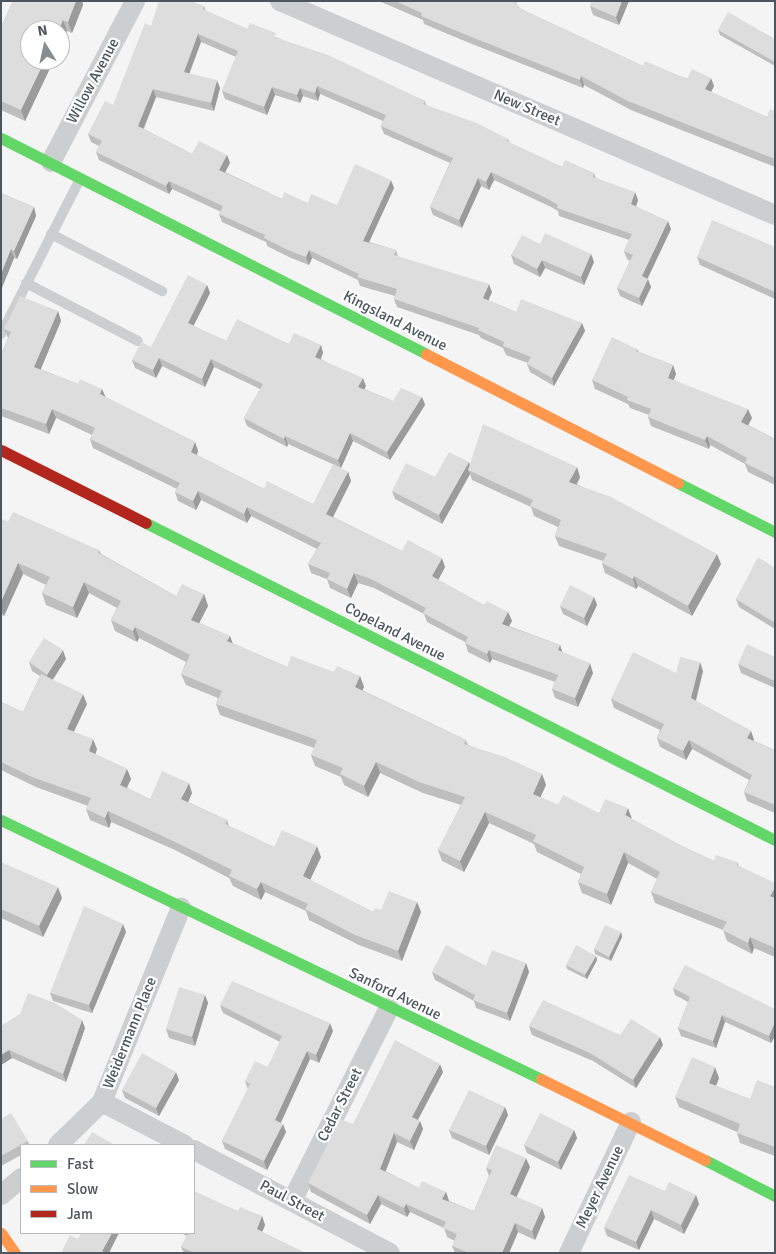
<!DOCTYPE html>
<html>
<head>
<meta charset="utf-8">
<style>
	body { margin:0 }
	#map { position:relative; width:776px; height:1254px; overflow:hidden; background:#f4f4f4; font-family:Signika,sans-serif }
	div>[style] { position:absolute }
	.lane>* { height:10px; margin:-5px; padding:0 5px; transform-origin:5px; border-radius:5px; background:#cccecf }
	.street>* { height:20px; margin:-10px; padding:0 10px; transform-origin:10px; border-radius:10px; background:#cccecf }
	.fast>* { height:11px; margin:-5.5px; padding:0 5.5px; transform-origin:5.5px; border-radius:5.5px; background:#63d668 }
	.slow>* { height:11px; margin:-5.5px; padding:0 5.5px; transform-origin:5.5px; border-radius:5.5px; background:#ff974d }
	.jam>* { height:11px; margin:-5.5px; padding:0 5.5px; transform-origin:5.5px; border-radius:5.5px; background:#b3261e }
	.wall>* { inset:0; background:#bebebf }
	.shaded-wall>* { inset:0; background:#9b9b9b }
	.building>* { inset:0; background:#ddddde }
	span { translate:-50% -50%; white-space:nowrap; text-align:center; line-height:1.15; -webkit-text-stroke:4.5px #fff; paint-order:stroke }
	.street-label { font-size:15px; color:#4d565e }
	.frame { position:absolute; inset:0; border:2px solid #4d565e; pointer-events:none }
	.legend { position:absolute; left:20px; top:1144px; width:175px; height:90px; box-sizing:border-box; background:#fff; border:1px solid #b8bbbf; margin:0; padding:6px 9px; list-style:none; font-size:15px; color:#4d565e }
	.legend li { display:flex; align-items:center; gap:10px; height:25px }
	.legend b { width:25px; border:1px solid #b8bbbf }
	.north { position:absolute; left:20px; top:20px; width:50px; height:50px; box-sizing:border-box; background:#fff; border:1px solid #b8bbbf; border-radius:50%; rotate:350deg; font-size:14px; font-weight:700; line-height:20px; text-align:center; color:#4d565e }
	.north::after { content:''; display:block; margin:auto; width:18px; height:22px; background:#878d92; clip-path:polygon(50% 0,100% 100%,50% 72%,0 100%) }
</style>
</head>
<body>
<div id="map">
	<div class="lane">
		<i style="left:51px;top:234px;width:125px;rotate:27.2deg"></i>
		<i style="left:26px;top:283px;width:126px;rotate:27.4deg"></i>
		<i style="left:1px;top:334px;width:174px;rotate:-63deg"></i>
	</div>
	<div class="street">
		<i style="left:280px;top:1px;width:539px;rotate:23.38deg"></i>
		<i style="left:51px;top:162px;width:182px;rotate:-62.4deg"></i>
		<i style="left:102px;top:1102px;width:93px;rotate:27.4deg"></i>
		<i style="left:58px;top:1145px;width:62px;rotate:-44.3deg"></i>
		<i style="left:102px;top:1102px;width:210px;rotate:-67.9deg"></i>
		<i style="left:194px;top:1150px;width:221px;rotate:27.7deg"></i>
		<i style="left:1px;top:1195px;width:26px;rotate:-40deg"></i>
		<i style="left:292px;top:1201px;width:216px;rotate:-63.3deg"></i>
		<i style="left:569px;top:1253px;width:145px;rotate:-64.7deg"></i>
	</div>
	<div class="fast">
		<i style="left:1px;top:138px;width:477px;rotate:26.9deg"></i>
		<i style="left:678px;top:483px;width:109px;rotate:26.8deg"></i>
		<i style="left:146px;top:523px;width:704px;rotate:26.75deg"></i>
		<i style="left:1px;top:820px;width:599px;rotate:25.62deg"></i>
		<i style="left:705px;top:1160px;width:79px;rotate:27.2deg"></i>
	</div>
	<div class="slow">
		<i style="left:426px;top:354px;width:283px;rotate:27.1deg"></i>
		<i style="left:541px;top:1079px;width:183px;rotate:26.3deg"></i>
		<i style="left:1px;top:1233px;width:24px;rotate:55deg"></i>
	</div>
	<div class="jam">
		<i style="left:1px;top:450px;width:162px;rotate:26.7deg"></i>
	</div>
	<div class="wall">
		<i style="clip-path:polygon(13px 1px,82px 1px,83px 5px,72px 33px,67px 31px,25px 121px,1px 110px,1px 27px)"></i>
		<i style="clip-path:polygon(379px 1px,516px 1px,517px 6px,523px 10px,643px 66px,714px 86px,711px 92px,767px 117px,775px 111px,775px 167px,631px 110px,584px 85px,583px 88px,467px 42px,424px 24px,423px 20px)"></i>
		<i style="clip-path:polygon(592px 1px,629px 1px,619px 25px,593px 15px,590px 6px)"></i>
		<i style="clip-path:polygon(204px 6px,206px 11px,247px 29px,278px 38px,425px 101px,426px 105px,508px 139px,510px 143px,562px 167px,594px 173px,596px 178px,638px 200px,636px 206px,671px 229px,647px 279px,651px 287px,642px 306px,620px 296px,617px 288px,630px 261px,627px 259px,624px 251px,629px 240px,559px 216px,558px 211px,551px 207px,494px 180px,489px 190px,481px 186px,462px 228px,433px 215px,430px 207px,450px 163px,384px 134px,381px 126px,383px 121px,320px 94px,318px 101px,303px 96px,300px 103px,275px 95px,267px 115px,225px 99px,222px 91px,236px 57px,201px 42px,189px 73px,220px 88px,214px 111px,156px 97px,144px 129px,192px 154px,227px 155px,230px 163px,225px 172px,282px 199px,308px 203px,337px 205px,394px 188px,369px 242px,396px 250px,398px 257px,492px 292px,488px 300px,516px 312px,582px 323px,585px 331px,554px 386px,530px 372px,527px 364px,528px 363px,506px 355px,503px 348px,481px 338px,479px 335px,397px 307px,394px 299px,395px 296px,360px 286px,358px 280px,312px 258px,309px 265px,291px 258px,267px 246px,266px 242px,222px 222px,219px 214px,221px 212px,172px 189px,169px 194px,99px 160px,96px 152px,99px 146px,91px 142px,88px 134px,113px 105px,151px 26px)"></i>
		<i style="clip-path:polygon(718px 30px,775px 39px,775px 66px,720px 35px)"></i>
		<i style="clip-path:polygon(1px 193px,34px 207px,36px 216px,17px 259px,14px 258px,1px 290px)"></i>
		<i style="clip-path:polygon(540px 244px,591px 254px,594px 262px,584px 285px,545px 268px,540px 277px,514px 264px,511px 255px)"></i>
		<i style="clip-path:polygon(775px 247px,775px 299px,700px 265px,697px 257px)"></i>
		<i style="clip-path:polygon(207px 285px,210px 293px,193px 326px,226px 341px,321px 345px,323px 353px,321px 359px,366px 386px,364px 389px,393px 401px,422px 397px,425px 405px,390px 460px,353px 441px,341px 468px,288px 444px,287px 447px,247px 426px,244px 418px,260px 389px,214px 367px,205px 387px,162px 366px,156px 378px,135px 368px,132px 360px,151px 347px)"></i>
		<i style="clip-path:polygon(58px 311px,61px 321px,40px 369px,78px 384px,102px 389px,105px 397px,195px 442px,198px 451px,197px 455px,264px 489px,313px 504px,348px 472px,351px 481px,333px 517px,402px 551px,445px 567px,438px 580px,484px 605px,508px 612px,512px 621px,509px 626px,560px 645px,562px 652px,593px 673px,578px 707px,555px 698px,552px 689px,555px 682px,492px 659px,490px 663px,468px 652px,465px 642px,427px 622px,424px 614px,374px 588px,358px 583px,351px 598px,330px 588px,327px 579px,311px 573px,308px 564px,317px 549px,251px 516px,247px 523px,201px 500px,196px 510px,178px 501px,175px 492px,177px 489px,93px 448px,90px 439px,92px 435px,56px 418px,49px 434px,1px 416px,1px 354px,8px 338px,4px 329px)"></i>
		<i style="clip-path:polygon(637px 349px,639px 352px,673px 365px,676px 374px,674px 380px,752px 418px,748px 425px,775px 439px,775px 485px,748px 472px,745px 464px,710px 445px,709px 449px,651px 426px,648px 417px,649px 415px,630px 408px,628px 404px,595px 389px,592px 380px)"></i>
		<i style="clip-path:polygon(470px 465px,580px 477px,577px 484px,721px 564px,692px 616px,638px 586px,636px 589px,605px 573px,602px 563px,603px 561px,559px 546px,555px 536px,558px 527px,534px 516px,531px 507px,472px 480px,470px 474px,442px 524px,395px 499px,392px 491px)"></i>
		<i style="clip-path:polygon(1px 519px,8px 522px,99px 550px,101px 554px,176px 596px,204px 594px,208px 606px,199px 623px,230px 636px,232px 643px,287px 667px,334px 672px,360px 676px,364px 687px,362px 690px,466px 740px,468px 745px,542px 774px,546px 785px,540px 797px,558px 805px,631px 819px,684px 847px,714px 861px,737px 862px,739px 866px,775px 888px,775px 957px,754px 948px,752px 954px,727px 941px,723px 930px,655px 903px,651px 892px,657px 879px,628px 863px,611px 905px,582px 893px,578px 882px,581px 874px,537px 852px,534px 844px,489px 823px,464px 872px,442px 861px,438px 850px,461px 805px,423px 793px,380px 773px,368px 797px,344px 785px,341px 777px,315px 766px,311px 755px,314px 748px,220px 715px,216px 704px,218px 698px,186px 685px,181px 674px,186px 662px,139px 638px,137px 642px,115px 631px,111px 620px,117px 608px,89px 593px,77px 618px,46px 605px,42px 593px,46px 585px,23px 574px,4px 616px,1px 615px)"></i>
		<i style="clip-path:polygon(775px 568px,775px 629px,739px 607px,736px 599px)"></i>
		<i style="clip-path:polygon(594px 597px,597px 605px,587px 626px,563px 614px,560px 606px)"></i>
		<i style="clip-path:polygon(775px 657px,775px 688px,741px 673px,738px 664px)"></i>
		<i style="clip-path:polygon(66px 659px,53px 680px,87px 704px,74px 732px,97px 749px,95px 754px,127px 769px,131px 779px,127px 788px,150px 799px,192px 793px,188px 802px,227px 820px,229px 826px,274px 847px,321px 857px,310px 880px,373px 912px,417px 902px,421px 912px,402px 961px,359px 945px,309px 920px,306px 911px,265px 892px,261px 900px,233px 886px,229px 878px,175px 850px,111px 822px,109px 828px,90px 820px,86px 809px,88px 806px,36px 787px,1px 770px,1px 702px,23px 712px,40px 676px,32px 671px,29px 662px)"></i>
		<i style="clip-path:polygon(703px 671px,696px 701px,751px 731px,754px 740px,754px 741px,775px 750px,775px 813px,747px 801px,744px 792px,749px 780px,692px 749px,686px 760px,660px 747px,657px 738px,660px 730px,614px 708px,611px 699px,676px 673px)"></i>
		<i style="clip-path:polygon(1px 862px,62px 898px,43px 937px,1px 918px)"></i>
		<i style="clip-path:polygon(126px 932px,92px 1013px,53px 1001px,50px 993px)"></i>
		<i style="clip-path:polygon(621px 932px,622px 937px,611px 961px,595px 954px,594px 949px)"></i>
		<i style="clip-path:polygon(596px 956px,597px 960px,587px 979px,567px 969px,566px 965px)"></i>
		<i style="clip-path:polygon(526px 963px,529px 972px,510px 1021px,476px 1008px,474px 1001px,435px 980px,432px 972px,486px 966px)"></i>
		<i style="clip-path:polygon(673px 988px,775px 1009px,775px 1036px,771px 1043px,725px 1022px,716px 1048px,681px 1036px,678px 1028px,688px 1002px,675px 995px)"></i>
		<i style="clip-path:polygon(205px 995px,208px 1003px,195px 1046px,169px 1038px,166px 1029px)"></i>
		<i style="clip-path:polygon(220px 1005px,333px 1031px,319px 1063px,310px 1059px,281px 1123px,286px 1132px,267px 1170px,225px 1149px,222px 1141px,248px 1089px,245px 1081px,268px 1067px,280px 1042px,223px 1013px)"></i>
		<i style="clip-path:polygon(1px 1026px,85px 1028px,66px 1082px,12px 1058px,1px 1065px)"></i>
		<i style="clip-path:polygon(529px 1026px,620px 1035px,663px 1045px,636px 1088px,593px 1061px,532px 1035px)"></i>
		<i style="clip-path:polygon(443px 1072px,418px 1120px,420px 1121px,423px 1129px,414px 1150px,397px 1142px,385px 1171px,419px 1188px,446px 1192px,449px 1201px,474px 1211px,489px 1176px,486px 1168px,530px 1167px,516px 1197px,542px 1208px,545px 1217px,535px 1240px,518px 1232px,509px 1253px,455px 1253px,452px 1246px,455px 1241px,447px 1237px,444px 1228px,410px 1212px,407px 1217px,381px 1204px,370px 1224px,311px 1192px,308px 1183px,353px 1124px)"></i>
		<i style="clip-path:polygon(719px 1078px,716px 1086px,750px 1099px,775px 1087px,775px 1156px,740px 1143px,737px 1133px,737px 1132px,679px 1107px,675px 1097px)"></i>
		<i style="clip-path:polygon(179px 1080px,159px 1116px,125px 1098px,122px 1090px)"></i>
		<i style="clip-path:polygon(505px 1107px,508px 1115px,489px 1155px,452px 1138px,449px 1130px)"></i>
		<i style="clip-path:polygon(1px 1119px,28px 1141px,29px 1145px,21px 1145px,21px 1155px,1px 1166px)"></i>
		<i style="clip-path:polygon(574px 1130px,577px 1138px,561px 1170px,527px 1153px,524px 1145px)"></i>
		<i style="clip-path:polygon(665px 1191px,696px 1195px,699px 1204px,684px 1234px,654px 1219px,639px 1250px,607px 1236px,604px 1227px)"></i>
		<i style="clip-path:polygon(238px 1211px,262px 1216px,265px 1225px,262px 1232px,305px 1253px,184px 1253px,181px 1247px,187px 1236px,181px 1233px,194px 1233px)"></i>
	</div>
	<div class="shaded-wall">
		<i style="clip-path:polygon(76px 1px,82px 1px,83px 5px,72px 33px,68px 22px)"></i>
		<i style="clip-path:polygon(622px 1px,629px 1px,619px 25px,616px 17px)"></i>
		<i style="clip-path:polygon(63px 20px,67px 31px,60px 46px,60px 30px,59px 30px)"></i>
		<i style="clip-path:polygon(198px 34px,201px 42px,187px 80px,184px 72px)"></i>
		<i style="clip-path:polygon(45px 60px,54px 60px,25px 121px,21px 110px)"></i>
		<i style="clip-path:polygon(581px 76px,584px 85px,583px 88px,580px 80px)"></i>
		<i style="clip-path:polygon(711px 78px,714px 86px,708px 98px,705px 89px)"></i>
		<i style="clip-path:polygon(217px 80px,220px 88px,214px 111px,211px 103px)"></i>
		<i style="clip-path:polygon(317px 86px,320px 94px,318px 101px,315px 93px)"></i>
		<i style="clip-path:polygon(272px 87px,275px 95px,267px 115px,264px 107px)"></i>
		<i style="clip-path:polygon(300px 88px,303px 96px,300px 103px,297px 95px)"></i>
		<i style="clip-path:polygon(153px 89px,156px 97px,141px 134px,138px 126px)"></i>
		<i style="clip-path:polygon(227px 155px,230px 163px,222px 178px,219px 170px)"></i>
		<i style="clip-path:polygon(491px 172px,494px 180px,489px 190px,486px 182px)"></i>
		<i style="clip-path:polygon(478px 178px,481px 186px,462px 228px,459px 220px)"></i>
		<i style="clip-path:polygon(391px 180px,394px 188px,366px 249px,363px 241px)"></i>
		<i style="clip-path:polygon(169px 181px,172px 189px,169px 194px,166px 186px)"></i>
		<i style="clip-path:polygon(635px 192px,638px 200px,634px 212px,631px 204px)"></i>
		<i style="clip-path:polygon(34px 207px,36px 216px,17px 259px,14px 251px)"></i>
		<i style="clip-path:polygon(668px 221px,671px 229px,645px 284px,642px 276px)"></i>
		<i style="clip-path:polygon(11px 249px,14px 258px,1px 290px,1px 274px)"></i>
		<i style="clip-path:polygon(309px 250px,312px 258px,309px 265px,306px 257px)"></i>
		<i style="clip-path:polygon(591px 254px,594px 262px,584px 285px,581px 277px)"></i>
		<i style="clip-path:polygon(542px 260px,545px 268px,540px 277px,537px 269px)"></i>
		<i style="clip-path:polygon(648px 279px,651px 287px,642px 306px,639px 298px)"></i>
		<i style="clip-path:polygon(489px 284px,492px 292px,486px 306px,483px 298px)"></i>
		<i style="clip-path:polygon(207px 285px,210px 293px,191px 331px,188px 323px)"></i>
		<i style="clip-path:polygon(58px 311px,61px 321px,38px 376px,34px 367px)"></i>
		<i style="clip-path:polygon(582px 323px,585px 331px,554px 386px,552px 378px)"></i>
		<i style="clip-path:polygon(321px 345px,323px 353px,318px 365px,315px 357px)"></i>
		<i style="clip-path:polygon(159px 358px,162px 366px,156px 378px,153px 370px)"></i>
		<i style="clip-path:polygon(211px 359px,214px 367px,205px 387px,202px 379px)"></i>
		<i style="clip-path:polygon(673px 365px,676px 374px,671px 386px,668px 378px)"></i>
		<i style="clip-path:polygon(363px 378px,366px 386px,361px 395px,358px 387px)"></i>
		<i style="clip-path:polygon(102px 389px,106px 398px,100px 394px)"></i>
		<i style="clip-path:polygon(422px 397px,425px 405px,390px 460px,387px 452px)"></i>
		<i style="clip-path:polygon(52px 409px,56px 418px,49px 434px,46px 424px)"></i>
		<i style="clip-path:polygon(748px 409px,752px 418px,745px 431px,741px 422px)"></i>
		<i style="clip-path:polygon(350px 433px,353px 441px,341px 468px,338px 460px)"></i>
		<i style="clip-path:polygon(285px 436px,288px 444px,287px 447px,284px 439px)"></i>
		<i style="clip-path:polygon(707px 436px,710px 445px,709px 449px,705px 440px)"></i>
		<i style="clip-path:polygon(195px 442px,198px 451px,194px 462px,191px 452px)"></i>
		<i style="clip-path:polygon(469px 462px,472px 470px,468px 470px,470px 474px,442px 524px,439px 515px)"></i>
		<i style="clip-path:polygon(577px 467px,580px 477px,573px 492px,569px 482px)"></i>
		<i style="clip-path:polygon(348px 472px,351px 481px,330px 523px,326px 514px)"></i>
		<i style="clip-path:polygon(198px 491px,201px 500px,196px 510px,193px 501px)"></i>
		<i style="clip-path:polygon(247px 507px,251px 516px,247px 523px,244px 514px)"></i>
		<i style="clip-path:polygon(717px 554px,721px 564px,692px 616px,688px 606px)"></i>
		<i style="clip-path:polygon(442px 558px,445px 567px,435px 586px,432px 576px)"></i>
		<i style="clip-path:polygon(18px 563px,23px 574px,4px 616px,1px 609px,1px 602px)"></i>
		<i style="clip-path:polygon(354px 573px,358px 583px,351px 598px,347px 589px)"></i>
		<i style="clip-path:polygon(634px 576px,638px 586px,636px 589px,633px 579px)"></i>
		<i style="clip-path:polygon(84px 582px,89px 593px,77px 618px,73px 607px)"></i>
		<i style="clip-path:polygon(204px 594px,208px 606px,195px 631px,191px 620px)"></i>
		<i style="clip-path:polygon(594px 597px,597px 605px,587px 626px,584px 618px)"></i>
		<i style="clip-path:polygon(508px 612px,512px 621px,505px 633px,502px 624px)"></i>
		<i style="clip-path:polygon(135px 627px,139px 638px,137px 642px,133px 631px)"></i>
		<i style="clip-path:polygon(230px 636px,234px 647px,227px 641px)"></i>
		<i style="clip-path:polygon(560px 645px,563px 654px,558px 650px)"></i>
		<i style="clip-path:polygon(63px 650px,66px 659px,50px 683px,47px 675px)"></i>
		<i style="clip-path:polygon(489px 650px,492px 659px,490px 663px,487px 654px)"></i>
		<i style="clip-path:polygon(700px 662px,703px 671px,694px 707px,691px 698px)"></i>
		<i style="clip-path:polygon(590px 663px,593px 673px,578px 707px,575px 698px)"></i>
		<i style="clip-path:polygon(360px 676px,364px 687px,359px 698px,355px 687px)"></i>
		<i style="clip-path:polygon(83px 694px,87px 704px,70px 739px,67px 729px)"></i>
		<i style="clip-path:polygon(751px 731px,754px 740px,750px 747px,747px 738px)"></i>
		<i style="clip-path:polygon(93px 739px,97px 749px,93px 762px,89px 751px)"></i>
		<i style="clip-path:polygon(689px 740px,692px 749px,686px 760px,683px 751px)"></i>
		<i style="clip-path:polygon(376px 762px,380px 773px,368px 797px,364px 786px)"></i>
		<i style="clip-path:polygon(127px 769px,131px 779px,123px 795px,120px 785px)"></i>
		<i style="clip-path:polygon(542px 774px,546px 785px,537px 805px,533px 794px)"></i>
		<i style="clip-path:polygon(189px 783px,192px 793px,185px 809px,181px 799px)"></i>
		<i style="clip-path:polygon(628px 808px,632px 819px,625px 815px)"></i>
		<i style="clip-path:polygon(108px 811px,111px 822px,109px 828px,105px 818px)"></i>
		<i style="clip-path:polygon(485px 812px,489px 823px,464px 872px,460px 861px)"></i>
		<i style="clip-path:polygon(317px 846px,321px 857px,307px 886px,303px 876px)"></i>
		<i style="clip-path:polygon(624px 852px,628px 863px,611px 905px,607px 894px)"></i>
		<i style="clip-path:polygon(261px 882px,265px 892px,261px 900px,257px 889px)"></i>
		<i style="clip-path:polygon(58px 887px,62px 898px,43px 937px,39px 926px)"></i>
		<i style="clip-path:polygon(775px 888px,775px 907px,770px 896px)"></i>
		<i style="clip-path:polygon(417px 902px,421px 912px,402px 961px,398px 951px)"></i>
		<i style="clip-path:polygon(123px 924px,126px 932px,92px 1013px,89px 1005px)"></i>
		<i style="clip-path:polygon(621px 932px,622px 937px,611px 961px,609px 957px)"></i>
		<i style="clip-path:polygon(750px 937px,754px 948px,752px 954px,748px 943px)"></i>
		<i style="clip-path:polygon(596px 956px,597px 960px,587px 979px,585px 975px)"></i>
		<i style="clip-path:polygon(526px 963px,529px 972px,510px 1021px,507px 1013px)"></i>
		<i style="clip-path:polygon(205px 995px,208px 1003px,195px 1046px,192px 1037px)"></i>
		<i style="clip-path:polygon(722px 1015px,725px 1022px,716px 1048px,713px 1041px)"></i>
		<i style="clip-path:polygon(82px 1020px,85px 1028px,66px 1082px,63px 1074px)"></i>
		<i style="clip-path:polygon(775px 1022px,775px 1036px,771px 1043px,769px 1036px)"></i>
		<i style="clip-path:polygon(330px 1023px,333px 1031px,319px 1063px,316px 1055px)"></i>
		<i style="clip-path:polygon(660px 1037px,663px 1045px,636px 1088px,633px 1080px)"></i>
		<i style="clip-path:polygon(9px 1050px,12px 1058px,1px 1065px,1px 1055px)"></i>
		<i style="clip-path:polygon(307px 1051px,310px 1059px,278px 1128px,275px 1120px)"></i>
		<i style="clip-path:polygon(440px 1064px,443px 1072px,415px 1125px,412px 1117px)"></i>
		<i style="clip-path:polygon(715px 1067px,719px 1078px,713px 1093px,709px 1083px)"></i>
		<i style="clip-path:polygon(176px 1072px,179px 1080px,159px 1116px,156px 1108px)"></i>
		<i style="clip-path:polygon(505px 1107px,508px 1115px,489px 1155px,486px 1146px)"></i>
		<i style="clip-path:polygon(420px 1121px,423px 1129px,414px 1150px,410px 1141px)"></i>
		<i style="clip-path:polygon(283px 1124px,286px 1132px,267px 1170px,264px 1161px)"></i>
		<i style="clip-path:polygon(574px 1130px,577px 1138px,561px 1170px,558px 1162px)"></i>
		<i style="clip-path:polygon(394px 1133px,397px 1142px,383px 1178px,380px 1169px)"></i>
		<i style="clip-path:polygon(526px 1158px,530px 1167px,514px 1203px,510px 1194px)"></i>
		<i style="clip-path:polygon(446px 1192px,449px 1201px,446px 1208px,442px 1199px)"></i>
		<i style="clip-path:polygon(378px 1195px,381px 1204px,370px 1224px,367px 1215px)"></i>
		<i style="clip-path:polygon(696px 1195px,699px 1204px,684px 1234px,681px 1225px)"></i>
		<i style="clip-path:polygon(406px 1204px,410px 1212px,407px 1217px,404px 1208px)"></i>
		<i style="clip-path:polygon(542px 1208px,545px 1217px,535px 1240px,532px 1231px)"></i>
		<i style="clip-path:polygon(651px 1210px,654px 1219px,639px 1250px,636px 1242px)"></i>
		<i style="clip-path:polygon(262px 1216px,265px 1225px,260px 1237px,257px 1229px)"></i>
		<i style="clip-path:polygon(515px 1223px,518px 1232px,509px 1253px,502px 1253px)"></i>
		<i style="clip-path:polygon(112px 1233px,119px 1233px,109px 1253px,103px 1253px,102px 1251px)"></i>
	</div>
	<div class="building">
		<i style="clip-path:polygon(13px 1px,76px 1px,68px 22px,63px 20px,59px 30px,30px 30px,30px 60px,45px 60px,21px 110px,1px 101px,1px 27px)"></i>
		<i style="clip-path:polygon(159px 1px,190px 1px,204px 6px,203px 9px,247px 29px,250px 23px,276px 33px,274px 37px,328px 55px,425px 101px,423px 104px,477px 123px,508px 139px,507px 141px,562px 167px,565px 160px,594px 173px,593px 177px,635px 192px,631px 204px,668px 221px,642px 276px,648px 279px,639px 298px,617px 288px,633px 255px,624px 251px,632px 234px,557px 208px,558px 205px,548px 199px,491px 172px,486px 182px,478px 178px,459px 220px,430px 207px,453px 158px,381px 126px,386px 115px,317px 86px,315px 93px,300px 88px,297px 95px,272px 87px,264px 107px,222px 91px,238px 51px,198px 34px,184px 72px,217px 80px,211px 103px,153px 89px,138px 126px,192px 154px,199px 141px,227px 155px,219px 170px,282px 199px,284px 192px,308px 203px,311px 194px,337px 205px,355px 164px,391px 180px,363px 241px,396px 250px,394px 255px,489px 284px,483px 298px,516px 312px,521px 299px,582px 323px,552px 378px,527px 364px,531px 357px,503px 346px,504px 342px,478px 330px,479px 328px,394px 299px,397px 289px,357px 277px,359px 274px,309px 250px,306px 257px,288px 250px,264px 238px,265px 235px,219px 214px,223px 206px,169px 181px,166px 186px,96px 152px,102px 141px,88px 134px,105px 101px,113px 105px,145px 23px,151px 26px)"></i>
		<i style="clip-path:polygon(395px 1px,513px 1px,523px 10px,643px 66px,645px 61px,687px 79px,692px 69px,711px 78px,705px 89px,767px 117px,770px 109px,775px 111px,775px 159px,628px 101px,581px 76px,580px 80px,464px 34px,421px 16px,422px 13px)"></i>
		<i style="clip-path:polygon(592px 1px,622px 1px,616px 17px,590px 6px)"></i>
		<i style="clip-path:polygon(728px 12px,775px 39px,775px 62px,718px 30px)"></i>
		<i style="clip-path:polygon(1px 193px,34px 207px,14px 251px,11px 249px,1px 274px)"></i>
		<i style="clip-path:polygon(712px 220px,775px 247px,775px 292px,697px 257px)"></i>
		<i style="clip-path:polygon(545px 233px,591px 254px,581px 277px,542px 260px,537px 269px,511px 255px,522px 235px,540px 244px)"></i>
		<i style="clip-path:polygon(188px 275px,207px 285px,188px 323px,226px 341px,237px 319px,289px 344px,294px 333px,321px 345px,315px 357px,363px 378px,358px 387px,393px 401px,401px 388px,422px 397px,387px 452px,350px 433px,338px 460px,285px 436px,284px 439px,244px 418px,263px 384px,211px 359px,202px 379px,159px 358px,153px 370px,132px 360px,141px 342px,151px 347px)"></i>
		<i style="clip-path:polygon(20px 296px,58px 311px,34px 367px,78px 384px,80px 379px,102px 389px,100px 394px,195px 442px,191px 452px,264px 489px,267px 481px,313px 504px,333px 464px,348px 472px,326px 514px,402px 551px,408px 540px,442px 558px,432px 576px,484px 605px,487px 601px,508px 612px,502px 624px,560px 645px,558px 650px,590px 663px,575px 698px,552px 689px,558px 675px,489px 650px,487px 654px,465px 643px,468px 637px,423px 613px,426px 608px,371px 579px,354px 573px,347px 589px,327px 579px,330px 573px,308px 564px,321px 543px,247px 507px,244px 514px,198px 491px,193px 501px,175px 492px,180px 483px,90px 439px,95px 428px,52px 409px,46px 424px,1px 408px,1px 354px,11px 332px,4px 329px)"></i>
		<i style="clip-path:polygon(612px 337px,637px 349px,636px 351px,673px 365px,668px 378px,748px 409px,741px 422px,775px 439px,775px 478px,745px 463px,747px 458px,707px 436px,705px 440px,648px 417px,651px 409px,627px 400px,628px 397px,592px 380px)"></i>
		<i style="clip-path:polygon(483px 424px,577px 467px,569px 482px,611px 497px,717px 554px,688px 606px,634px 576px,633px 579px,602px 563px,607px 554px,555px 536px,561px 520px,530px 506px,533px 500px,468px 470px)"></i>
		<i style="clip-path:polygon(449px 452px,469px 462px,439px 515px,392px 491px,406px 463px,435px 477px)"></i>
		<i style="clip-path:polygon(13px 512px,99px 550px,98px 553px,176px 596px,182px 584px,204px 594px,191px 620px,230px 636px,227px 641px,287px 667px,291px 656px,334px 672px,337px 666px,360px 676px,355px 687px,466px 740px,464px 744px,505px 757px,542px 774px,533px 794px,558px 805px,563px 795px,599px 813px,605px 799px,628px 808px,625px 815px,684px 847px,714px 861px,716px 855px,737px 862px,737px 865px,775px 883px,775px 888px,770px 896px,775px 898px,775px 948px,750px 937px,748px 943px,722px 930px,727px 922px,651px 892px,660px 872px,624px 852px,607px 894px,578px 882px,584px 867px,533px 841px,536px 835px,485px 812px,460px 861px,438px 850px,465px 797px,419px 782px,376px 762px,364px 786px,340px 774px,343px 768px,311px 755px,317px 740px,216px 704px,222px 691px,181px 674px,190px 655px,135px 627px,133px 631px,111px 620px,121px 601px,84px 582px,73px 607px,42px 593px,50px 577px,18px 563px,1px 602px,1px 519px,8px 522px)"></i>
		<i style="clip-path:polygon(758px 557px,775px 568px,775px 623px,736px 599px)"></i>
		<i style="clip-path:polygon(570px 585px,594px 597px,584px 618px,560px 606px)"></i>
		<i style="clip-path:polygon(44px 638px,63px 650px,47px 675px,29px 662px)"></i>
		<i style="clip-path:polygon(747px 644px,775px 657px,775px 681px,738px 664px)"></i>
		<i style="clip-path:polygon(633px 652px,676px 673px,680px 657px,700px 662px,691px 698px,751px 731px,747px 738px,775px 750px,775px 805px,744px 792px,752px 775px,689px 740px,683px 751px,657px 738px,664px 724px,611px 699px)"></i>
		<i style="clip-path:polygon(41px 674px,83px 694px,67px 729px,93px 739px,89px 751px,127px 769px,120px 785px,150px 799px,162px 771px,189px 783px,181px 799px,227px 820px,225px 824px,274px 847px,282px 830px,317px 846px,303px 876px,373px 912px,375px 908px,381px 910px,389px 891px,417px 902px,398px 951px,355px 935px,305px 909px,308px 904px,261px 882px,257px 889px,229px 876px,232px 870px,171px 840px,108px 811px,105px 818px,86px 809px,91px 798px,32px 777px,1px 762px,1px 702px,23px 712px)"></i>
		<i style="clip-path:polygon(1px 862px,58px 887px,39px 926px,1px 909px)"></i>
		<i style="clip-path:polygon(84px 906px,123px 924px,89px 1005px,50px 993px)"></i>
		<i style="clip-path:polygon(605px 925px,621px 932px,609px 957px,594px 949px)"></i>
		<i style="clip-path:polygon(446px 945px,486px 966px,492px 950px,526px 963px,507px 1013px,473px 1000px,475px 995px,432px 972px)"></i>
		<i style="clip-path:polygon(576px 945px,596px 956px,585px 975px,566px 965px)"></i>
		<i style="clip-path:polygon(685px 965px,775px 1009px,775px 1022px,769px 1036px,722px 1015px,713px 1041px,678px 1028px,690px 997px,673px 988px)"></i>
		<i style="clip-path:polygon(232px 981px,330px 1023px,316px 1055px,307px 1051px,275px 1120px,283px 1124px,264px 1161px,222px 1141px,250px 1084px,245px 1081px,255px 1061px,268px 1067px,282px 1036px,220px 1005px)"></i>
		<i style="clip-path:polygon(179px 987px,205px 995px,192px 1037px,166px 1029px)"></i>
		<i style="clip-path:polygon(28px 993px,55px 1003px,82px 1020px,63px 1074px,9px 1050px,1px 1055px,1px 1026px,20px 1014px)"></i>
		<i style="clip-path:polygon(543px 1000px,620px 1035px,631px 1019px,660px 1037px,633px 1080px,590px 1053px,529px 1026px)"></i>
		<i style="clip-path:polygon(395px 1040px,440px 1064px,412px 1117px,420px 1121px,410px 1141px,394px 1133px,380px 1169px,419px 1188px,422px 1181px,446px 1192px,442px 1199px,474px 1211px,492px 1170px,486px 1168px,496px 1145px,526px 1158px,510px 1194px,542px 1208px,532px 1231px,515px 1223px,502px 1253px,469px 1253px,452px 1246px,457px 1234px,443px 1228px,446px 1222px,406px 1204px,404px 1208px,378px 1195px,367px 1215px,308px 1183px,340px 1119px,353px 1124px)"></i>
		<i style="clip-path:polygon(142px 1053px,176px 1072px,156px 1108px,122px 1090px)"></i>
		<i style="clip-path:polygon(692px 1057px,715px 1067px,709px 1083px,750px 1099px,757px 1080px,775px 1087px,775px 1147px,737px 1133px,740px 1124px,675px 1097px)"></i>
		<i style="clip-path:polygon(469px 1090px,505px 1107px,486px 1146px,449px 1130px)"></i>
		<i style="clip-path:polygon(11px 1113px,28px 1141px,1px 1156px,1px 1119px)"></i>
		<i style="clip-path:polygon(540px 1113px,574px 1130px,558px 1162px,524px 1145px)"></i>
		<i style="clip-path:polygon(92px 1132px,115px 1145px,84px 1145px)"></i>
		<i style="clip-path:polygon(629px 1175px,665px 1191px,669px 1182px,696px 1195px,681px 1225px,651px 1210px,636px 1242px,604px 1227px)"></i>
		<i style="clip-path:polygon(194px 1191px,238px 1211px,240px 1207px,262px 1216px,257px 1229px,305px 1253px,195px 1253px,181px 1247px,189px 1233px,194px 1233px)"></i>
		<i style="clip-path:polygon(81px 1233px,112px 1233px,102px 1251px,105px 1253px,61px 1253px,70px 1235px,78px 1239px)"></i>
	</div>
	<div class="street-label">
		<span style="left:93px;top:81px;rotate:-62deg">Willow Avenue</span>
		<span style="left:527px;top:108px;rotate:23deg">New Street</span>
		<span style="left:395px;top:321px;rotate:27deg">Kingsland Avenue</span>
		<span style="left:395px;top:632px;rotate:27deg">Copeland Avenue</span>
		<span style="left:395px;top:994px;rotate:26deg">Sanford Avenue</span>
		<span style="left:130px;top:1033px;rotate:-68deg">Weidermann Place</span>
		<span style="left:340px;top:1105px;rotate:-63deg">Cedar Street</span>
		<span style="left:600px;top:1187px;rotate:-64deg">Meyer Avenue</span>
		<span style="left:292px;top:1201px;rotate:28deg">Paul Street</span>
	</div>
	<div class="frame"></div>
	<ul class="legend">
	<li><b style="height:6px;background:#63d668"></b>Fast</li>
	<li><b style="height:6px;background:#ff974d"></b>Slow</li>
	<li><b style="height:6px;background:#b3261e"></b>Jam</li>
	</ul>
	<div class="north">N</div>
</div>
</body>
</html>
